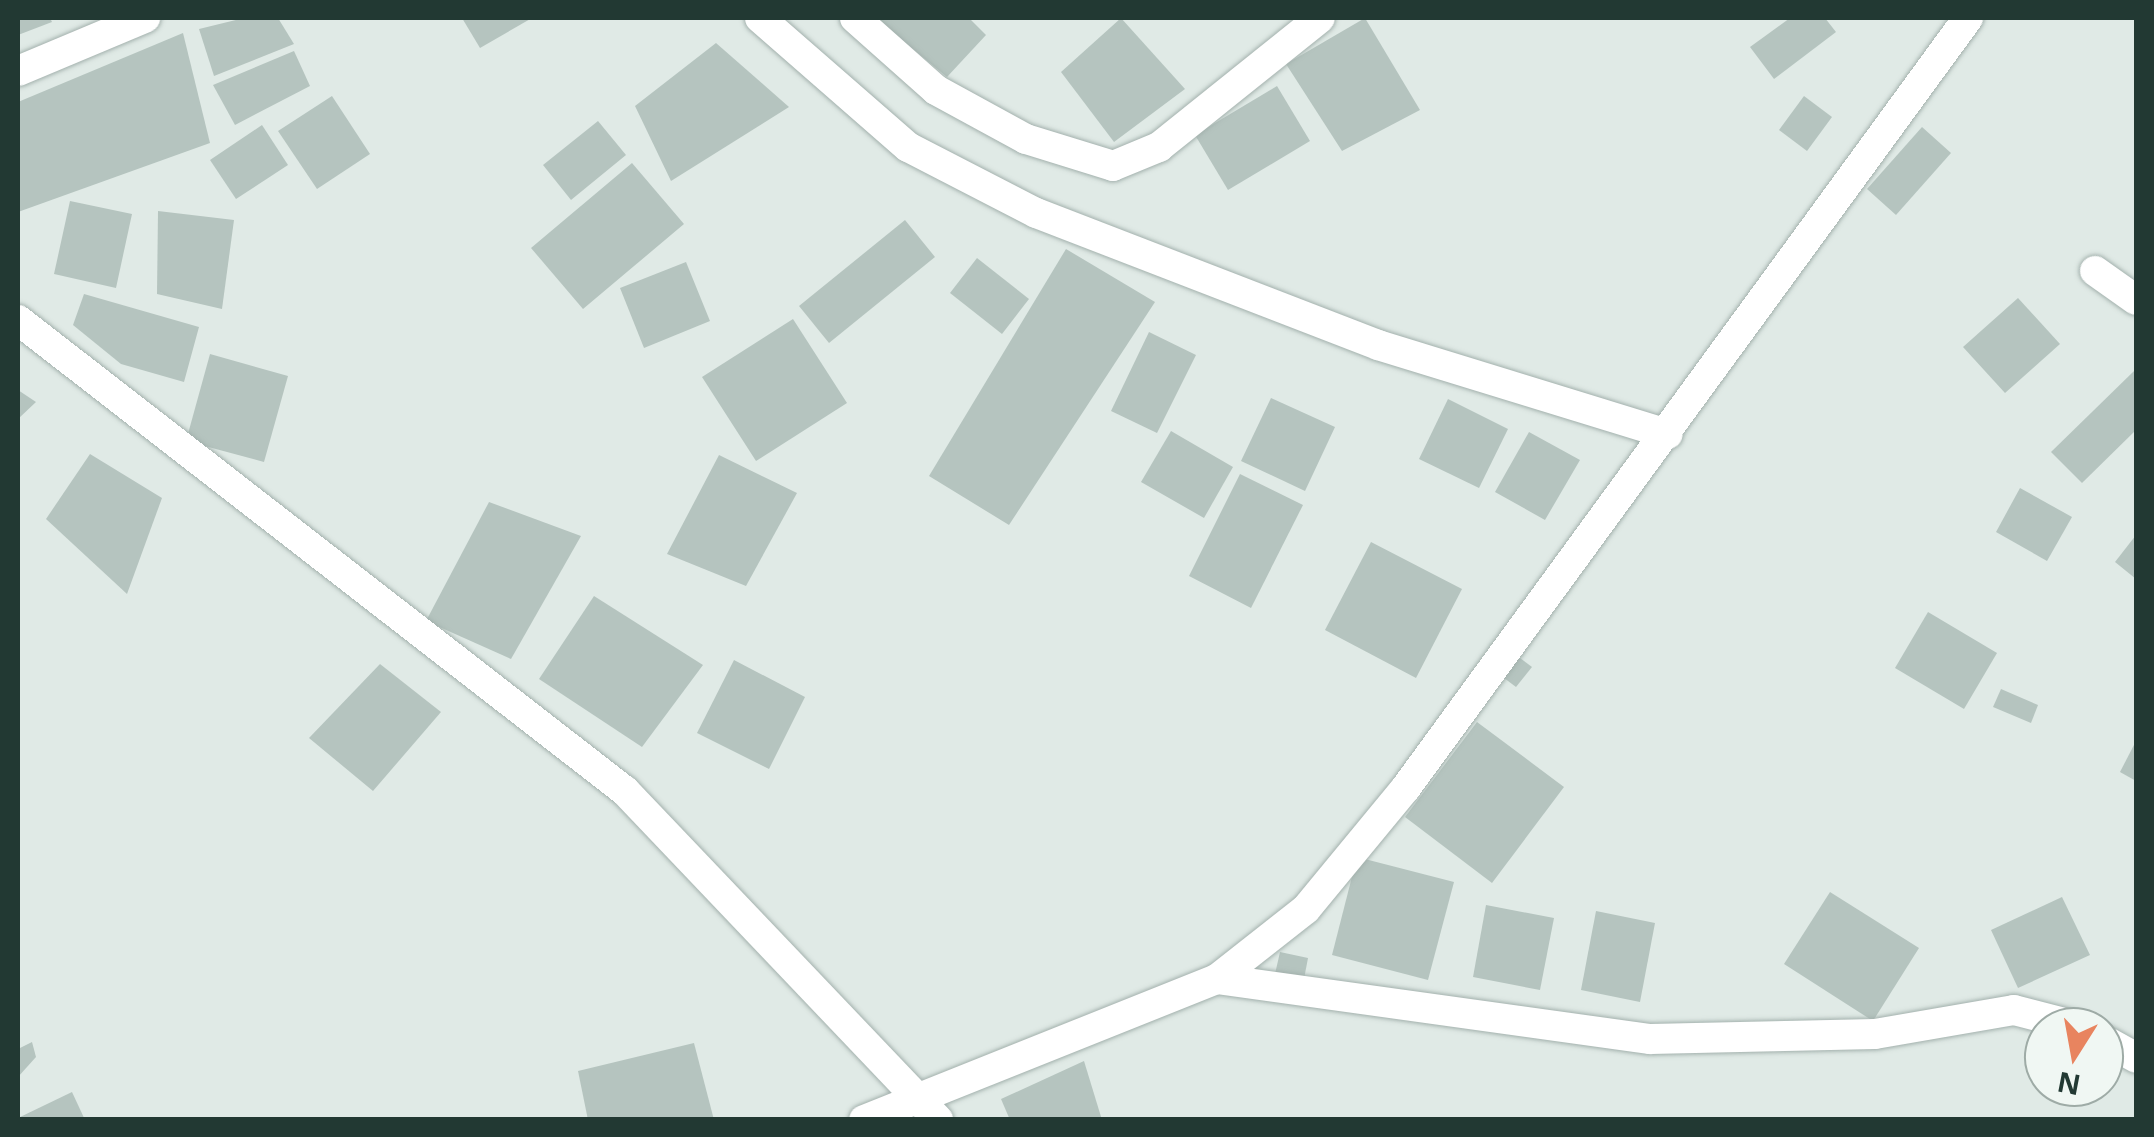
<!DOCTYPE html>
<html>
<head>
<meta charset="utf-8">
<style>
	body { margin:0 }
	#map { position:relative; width:2154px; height:1137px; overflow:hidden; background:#e0eae6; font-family:"Noto Sans",sans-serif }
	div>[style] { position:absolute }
	.building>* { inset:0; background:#b5c4bf }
	.roads { filter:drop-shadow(0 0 2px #a3b1ad) drop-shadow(0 0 2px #a3b1ad) }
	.street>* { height:30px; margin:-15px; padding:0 15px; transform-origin:15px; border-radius:15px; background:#fff }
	span { translate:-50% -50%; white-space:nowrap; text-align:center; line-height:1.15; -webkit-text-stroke:8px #f0f7f3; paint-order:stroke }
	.frame { position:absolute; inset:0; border:20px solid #223933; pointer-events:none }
	.north { position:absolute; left:2024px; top:1007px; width:100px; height:100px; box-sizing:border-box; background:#f0f7f3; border:2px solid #9eaba6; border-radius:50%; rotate:191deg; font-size:28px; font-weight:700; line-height:40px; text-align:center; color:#223933 }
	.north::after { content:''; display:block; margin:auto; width:35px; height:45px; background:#e8845f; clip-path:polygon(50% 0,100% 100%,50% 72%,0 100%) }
</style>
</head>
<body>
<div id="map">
	<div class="building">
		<i style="clip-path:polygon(18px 18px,50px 18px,52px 22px,18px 35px)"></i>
		<i style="clip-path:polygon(244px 18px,278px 18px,294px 44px,214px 76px,199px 29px)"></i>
		<i style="clip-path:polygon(462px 18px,532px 18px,480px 48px)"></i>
		<i style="clip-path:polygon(875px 18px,969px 18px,986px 35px,947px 77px)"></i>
		<i style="clip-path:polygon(1121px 18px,1185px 89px,1114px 142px,1061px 72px)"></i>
		<i style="clip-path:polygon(1365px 18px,1420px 110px,1342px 151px,1286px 64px)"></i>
		<i style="clip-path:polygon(1790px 18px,1825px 18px,1836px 32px,1774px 79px,1750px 47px)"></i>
		<i style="clip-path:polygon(183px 33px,210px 143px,18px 212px,18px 102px)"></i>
		<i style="clip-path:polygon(716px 43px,789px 107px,671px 181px,635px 106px)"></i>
		<i style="clip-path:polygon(294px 51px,310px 86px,235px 125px,213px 85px)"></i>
		<i style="clip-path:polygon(1277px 86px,1310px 141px,1228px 190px,1195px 135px)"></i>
		<i style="clip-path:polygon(332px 96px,370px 154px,317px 189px,278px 131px)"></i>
		<i style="clip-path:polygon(1804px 96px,1832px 117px,1807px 151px,1779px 130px)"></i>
		<i style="clip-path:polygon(598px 121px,626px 155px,571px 200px,543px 165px)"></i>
		<i style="clip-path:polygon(262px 125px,288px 165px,236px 199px,210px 160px)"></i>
		<i style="clip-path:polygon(1922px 127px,1951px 153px,1896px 215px,1867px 189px)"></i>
		<i style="clip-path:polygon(632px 163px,684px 224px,583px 309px,531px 248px)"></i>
		<i style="clip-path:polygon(70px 201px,132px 214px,116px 288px,54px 274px)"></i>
		<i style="clip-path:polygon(158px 211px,234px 220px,222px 309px,157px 294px)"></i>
		<i style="clip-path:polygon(905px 220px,935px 257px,829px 343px,799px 306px)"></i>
		<i style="clip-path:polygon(1066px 249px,1155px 302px,1009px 525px,929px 476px)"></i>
		<i style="clip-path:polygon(977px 258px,1029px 299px,1002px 334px,950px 293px)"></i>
		<i style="clip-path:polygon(686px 262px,710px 321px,644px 348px,620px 288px)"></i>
		<i style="clip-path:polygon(84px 294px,199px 327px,184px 382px,121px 364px,73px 325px)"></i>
		<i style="clip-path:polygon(2018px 298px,2060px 344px,2005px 393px,1963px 347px)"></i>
		<i style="clip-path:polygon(793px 319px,847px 403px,756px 461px,702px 377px)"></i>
		<i style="clip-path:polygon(1149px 332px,1196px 355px,1157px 433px,1111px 411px)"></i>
		<i style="clip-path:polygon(210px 354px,288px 376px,264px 462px,186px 441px)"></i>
		<i style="clip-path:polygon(2134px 371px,2136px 430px,2082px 483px,2051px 452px)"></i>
		<i style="clip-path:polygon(18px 390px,36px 402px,18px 419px)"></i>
		<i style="clip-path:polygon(1271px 398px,1335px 427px,1305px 491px,1241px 461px)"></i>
		<i style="clip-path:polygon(1448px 399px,1508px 429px,1479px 488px,1419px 459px)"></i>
		<i style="clip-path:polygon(1171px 431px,1233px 467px,1204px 518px,1141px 482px)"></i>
		<i style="clip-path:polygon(1529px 432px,1580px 460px,1545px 520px,1495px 492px)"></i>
		<i style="clip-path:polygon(90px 454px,162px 498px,127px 594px,46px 519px)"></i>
		<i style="clip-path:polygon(719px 455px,797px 493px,746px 586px,667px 554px)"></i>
		<i style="clip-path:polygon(1240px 474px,1303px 505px,1251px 608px,1189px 576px)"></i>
		<i style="clip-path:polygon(2020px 488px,2072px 517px,2047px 561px,1996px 532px)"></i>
		<i style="clip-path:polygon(489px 502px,581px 536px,511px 659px,426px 621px)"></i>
		<i style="clip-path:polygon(2136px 535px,2136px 579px,2115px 562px)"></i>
		<i style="clip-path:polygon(1371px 542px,1462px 589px,1416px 678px,1325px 630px)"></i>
		<i style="clip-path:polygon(594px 596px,703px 665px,642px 747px,539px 679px)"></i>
		<i style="clip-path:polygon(1928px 612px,1997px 653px,1964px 709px,1895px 668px)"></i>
		<i style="clip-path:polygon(1516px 655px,1532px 667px,1516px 687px,1500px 675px)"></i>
		<i style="clip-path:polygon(734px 660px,805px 697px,769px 769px,697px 733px)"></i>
		<i style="clip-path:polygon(380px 664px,441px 712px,373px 791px,309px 738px)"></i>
		<i style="clip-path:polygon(2001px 689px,2038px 705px,2031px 723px,1993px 707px)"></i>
		<i style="clip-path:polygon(1477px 722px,1564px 787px,1492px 883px,1405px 817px)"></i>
		<i style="clip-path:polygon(2136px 741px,2136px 781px,2120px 772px)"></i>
		<i style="clip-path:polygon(1357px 857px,1454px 882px,1428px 980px,1332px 955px)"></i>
		<i style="clip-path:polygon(1830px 892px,1919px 948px,1873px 1021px,1784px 964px)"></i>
		<i style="clip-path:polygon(2062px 897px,2090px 955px,2018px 988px,1991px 930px)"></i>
		<i style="clip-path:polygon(1486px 905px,1554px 918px,1540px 990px,1473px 977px)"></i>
		<i style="clip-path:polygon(1596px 911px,1655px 923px,1640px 1002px,1581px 990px)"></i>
		<i style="clip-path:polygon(1280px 952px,1308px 958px,1304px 979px,1275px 974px)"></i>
		<i style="clip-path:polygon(32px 1042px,36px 1057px,18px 1077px,18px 1049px)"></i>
		<i style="clip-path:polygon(694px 1043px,714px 1120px,588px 1120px,578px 1071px)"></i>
		<i style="clip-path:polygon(1084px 1061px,1102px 1120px,1010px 1120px,1001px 1099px)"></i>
		<i style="clip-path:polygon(72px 1092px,85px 1120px,18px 1120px,18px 1118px)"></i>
	</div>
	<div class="roads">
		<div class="street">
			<i style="left:760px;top:18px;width:196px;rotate:41.1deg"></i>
			<i style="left:908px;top:147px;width:144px;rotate:27.3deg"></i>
			<i style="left:1036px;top:213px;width:367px;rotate:21.1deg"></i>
			<i style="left:1378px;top:345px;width:303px;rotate:17.1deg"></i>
			<i style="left:855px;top:18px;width:108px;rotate:41.6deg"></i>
			<i style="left:936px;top:90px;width:102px;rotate:28.6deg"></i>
			<i style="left:1026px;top:139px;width:91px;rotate:17.2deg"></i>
			<i style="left:1113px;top:166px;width:50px;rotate:-22.4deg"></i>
			<i style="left:1159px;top:147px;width:206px;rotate:-38.7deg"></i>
			<i style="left:18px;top:71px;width:138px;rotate:-22.7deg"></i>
			<i style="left:2095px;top:271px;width:50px;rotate:35.3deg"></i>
			<i style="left:18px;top:320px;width:768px;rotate:37.81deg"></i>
			<i style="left:625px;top:791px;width:454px;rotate:46.4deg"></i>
			<i style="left:1217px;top:979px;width:437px;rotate:7.9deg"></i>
			<i style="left:1650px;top:1039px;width:225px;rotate:-1.3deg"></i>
			<i style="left:1875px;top:1034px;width:141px;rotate:-9.8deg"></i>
			<i style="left:2014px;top:1010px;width:68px;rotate:14.4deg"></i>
			<i style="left:2104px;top:1040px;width:37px;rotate:29deg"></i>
			<i style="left:864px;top:1120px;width:380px;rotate:-21.8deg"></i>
			<i style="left:1217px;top:979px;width:113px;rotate:-38.2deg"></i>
			<i style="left:1306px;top:909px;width:156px;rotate:-50.5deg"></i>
			<i style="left:1405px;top:789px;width:955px;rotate:-53.86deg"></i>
		</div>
	</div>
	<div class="frame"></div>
	<div class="north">N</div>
</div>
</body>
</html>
